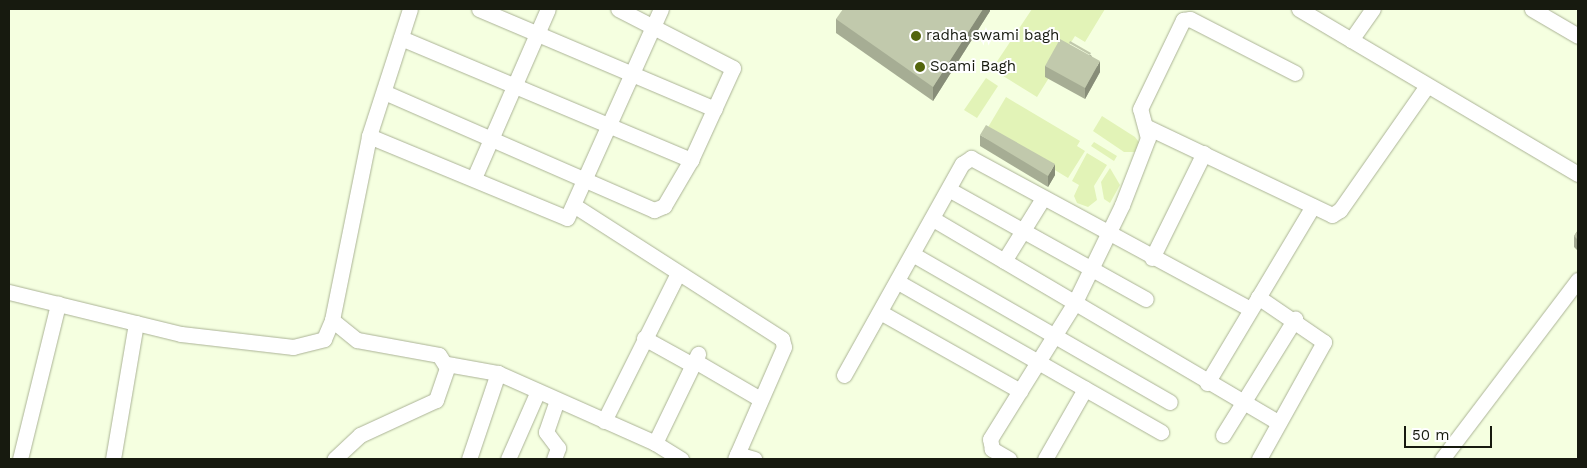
<!DOCTYPE html>
<html>
<head>
<meta charset="utf-8">
<style>
	body { margin:0 }
	#map { position:relative; width:1587px; height:468px; overflow:hidden; background:#f5ffe0; font-family:"Work Sans",sans-serif }
	div>[style] { position:absolute }
	.green>* { inset:0; background:#e2f3b7 }
	.roads { filter:drop-shadow(0 0 1px #abb396) drop-shadow(0 0 1px #abb396) }
	.minor>* { height:15px; margin:-7.5px; padding:0 7.5px; transform-origin:7.5px; border-radius:7.5px; background:#fff }
	.wall>* { inset:0; background:#a6ad94 }
	.shaded-wall>* { inset:0; background:#878d78 }
	.building>* { inset:0; background:#c1c9ac }
	.dots>* { width:14px; height:14px; translate:-50% -50%; box-sizing:border-box; border:2px solid #fff; border-radius:50% }
	span { translate:-50% -50%; white-space:nowrap; text-align:center; line-height:1.15; -webkit-text-stroke:4px #fff; paint-order:stroke }
	.poi-label { font-size:15px; color:#171a0f }
	.left { translate:0 -50%; text-align:left }
	.frame { position:absolute; inset:0; border:10px solid #171a0f; pointer-events:none }
	.scale { position:absolute; left:1404px; top:426px; width:88px; height:22px; box-sizing:border-box; border:2px solid #171a0f; border-top:0; padding-left:6px; font-size:15px; line-height:18px; white-space:nowrap; color:#171a0f; -webkit-text-stroke:4px #fff; paint-order:stroke }
</style>
</head>
<body>
<div id="map">
	<div class="green">
		<i style="clip-path:polygon(1032px 9px,1105px 9px,1085px 42px,1075px 36px,1037px 97px,992px 69px)"></i>
		<i style="clip-path:polygon(986px 78px,998px 86px,977px 118px,964px 110px)"></i>
		<i style="clip-path:polygon(1006px 97px,1080px 141px,1077px 146px,1085px 151px,1068px 178px,987px 129px)"></i>
		<i style="clip-path:polygon(1102px 116px,1135px 137px,1142px 146px,1139px 152px,1124px 152px,1093px 131px)"></i>
		<i style="clip-path:polygon(1094px 142px,1117px 156px,1114px 161px,1091px 146px)"></i>
		<i style="clip-path:polygon(1087px 153px,1107px 165px,1094px 186px,1097px 200px,1088px 207px,1077px 203px,1074px 196px,1079px 185px,1072px 181px)"></i>
		<i style="clip-path:polygon(1110px 168px,1120px 185px,1110px 203px,1104px 199px,1101px 182px)"></i>
	</div>
	<div class="roads">
		<div class="minor">
			<i style="left:479px;top:9px;width:256px;rotate:23deg"></i>
			<i style="left:1299px;top:9px;width:324px;rotate:30.6deg"></i>
			<i style="left:1532px;top:9px;width:53px;rotate:30.4deg"></i>
			<i style="left:401px;top:38px;width:315px;rotate:22.8deg"></i>
			<i style="left:691px;top:160px;width:101px;rotate:-65.5deg"></i>
			<i style="left:733px;top:68px;width:129px;rotate:-152.8deg"></i>
			<i style="left:1351px;top:40px;width:38px;rotate:-55deg"></i>
			<i style="left:384px;top:92px;width:295px;rotate:23.6deg"></i>
			<i style="left:654px;top:210px;width:11px;rotate:-22deg"></i>
			<i style="left:664px;top:206px;width:53px;rotate:-59.6deg"></i>
			<i style="left:1147px;top:127px;width:205px;rotate:25.4deg"></i>
			<i style="left:1332px;top:215px;width:9px;rotate:-32deg"></i>
			<i style="left:1340px;top:210px;width:150px;rotate:-55deg"></i>
			<i style="left:369px;top:136px;width:214px;rotate:22.5deg"></i>
			<i style="left:567px;top:218px;width:229px;rotate:-65.8deg"></i>
			<i style="left:474px;top:178px;width:184px;rotate:-66.4deg"></i>
			<i style="left:950px;top:190px;width:224px;rotate:29.1deg"></i>
			<i style="left:575px;top:206px;width:246px;rotate:32.7deg"></i>
			<i style="left:782px;top:339px;width:8px;rotate:76deg"></i>
			<i style="left:784px;top:347px;width:122px;rotate:113.6deg"></i>
			<i style="left:933px;top:219px;width:399px;rotate:30.5deg"></i>
			<i style="left:914px;top:255px;width:295px;rotate:29.9deg"></i>
			<i style="left:1152px;top:258px;width:117px;rotate:-63.7deg"></i>
			<i style="left:1004px;top:261px;width:74px;rotate:-58.2deg"></i>
			<i style="left:898px;top:282px;width:303px;rotate:29.7deg"></i>
			<i style="left:9px;top:292px;width:177px;rotate:13.7deg"></i>
			<i style="left:181px;top:334px;width:113px;rotate:6.6deg"></i>
			<i style="left:293px;top:347px;width:32px;rotate:-14deg"></i>
			<i style="left:324px;top:339px;width:21px;rotate:-67deg"></i>
			<i style="left:332px;top:320px;width:188px;rotate:-78.6deg"></i>
			<i style="left:369px;top:136px;width:133px;rotate:-72.1deg"></i>
			<i style="left:1258px;top:297px;width:80px;rotate:34.3deg"></i>
			<i style="left:1324px;top:342px;width:134px;rotate:119.1deg"></i>
			<i style="left:880px;top:312px;width:161px;rotate:29.4deg"></i>
			<i style="left:332px;top:320px;width:32px;rotate:39deg"></i>
			<i style="left:357px;top:340px;width:83px;rotate:10.4deg"></i>
			<i style="left:439px;top:355px;width:15px;rotate:58deg"></i>
			<i style="left:447px;top:368px;width:34px;rotate:109deg"></i>
			<i style="left:436px;top:400px;width:84px;rotate:155.3deg"></i>
			<i style="left:360px;top:435px;width:35px;rotate:137deg"></i>
			<i style="left:644px;top:338px;width:56px;rotate:28.9deg"></i>
			<i style="left:695px;top:361px;width:75px;rotate:30.3deg"></i>
			<i style="left:447px;top:364px;width:52px;rotate:10deg"></i>
			<i style="left:498px;top:373px;width:172px;rotate:24deg"></i>
			<i style="left:655px;top:443px;width:31px;rotate:32deg"></i>
			<i style="left:844px;top:375px;width:242px;rotate:-60.8deg"></i>
			<i style="left:962px;top:164px;width:11px;rotate:-34deg"></i>
			<i style="left:971px;top:158px;width:317px;rotate:28.4deg"></i>
			<i style="left:1207px;top:383px;width:206px;rotate:-59.1deg"></i>
			<i style="left:604px;top:421px;width:165px;rotate:-63.4deg"></i>
			<i style="left:1223px;top:435px;width:137px;rotate:-58.2deg"></i>
			<i style="left:655px;top:443px;width:99px;rotate:-64.2deg"></i>
			<i style="left:737px;top:454px;width:18px;rotate:16deg"></i>
			<i style="left:20px;top:459px;width:160px;rotate:-76.2deg"></i>
			<i style="left:113px;top:459px;width:138px;rotate:-80.4deg"></i>
			<i style="left:469px;top:459px;width:91px;rotate:-71.4deg"></i>
			<i style="left:508px;top:459px;width:74px;rotate:-66.2deg"></i>
			<i style="left:554px;top:459px;width:12px;rotate:-70deg"></i>
			<i style="left:558px;top:448px;width:20px;rotate:-127deg"></i>
			<i style="left:546px;top:432px;width:34px;rotate:-71deg"></i>
			<i style="left:1009px;top:459px;width:20px;rotate:-150deg"></i>
			<i style="left:992px;top:449px;width:10px;rotate:-101deg"></i>
			<i style="left:990px;top:439px;width:159px;rotate:-58.1deg"></i>
			<i style="left:1074px;top:304px;width:110px;rotate:-64.1deg"></i>
			<i style="left:1122px;top:205px;width:72px;rotate:-68.8deg"></i>
			<i style="left:1148px;top:138px;width:30px;rotate:-105deg"></i>
			<i style="left:1140px;top:109px;width:99px;rotate:-64.2deg"></i>
			<i style="left:1183px;top:20px;width:7px;rotate:-8deg"></i>
			<i style="left:1190px;top:19px;width:118px;rotate:27.2deg"></i>
			<i style="left:1045px;top:459px;width:81px;rotate:-60.3deg"></i>
			<i style="left:1442px;top:459px;width:225px;rotate:-52.8deg"></i>
		</div>
	</div>
	<div class="wall">
		<i style="clip-path:polygon(990px 9px,990px 11px,933px 101px,836px 33px,836px 19px)"></i>
		<i style="clip-path:polygon(1091px 55px,1100px 72px,1085px 99px,1045px 77px,1045px 66px)"></i>
		<i style="clip-path:polygon(980px 135px,1055px 175px,1048px 187px,980px 146px)"></i>
		<i style="clip-path:polygon(1578px 230px,1578px 251px,1574px 247px,1574px 236px)"></i>
	</div>
	<div class="shaded-wall">
		<i style="clip-path:polygon(983px 9px,990px 9px,990px 11px,933px 101px,933px 87px)"></i>
		<i style="clip-path:polygon(1100px 61px,1100px 72px,1085px 99px,1085px 88px)"></i>
		<i style="clip-path:polygon(1055px 164px,1055px 175px,1048px 187px,1048px 176px)"></i>
	</div>
	<div class="building">
		<i style="clip-path:polygon(843px 9px,983px 9px,933px 87px,836px 19px)"></i>
		<i style="clip-path:polygon(1060px 39px,1100px 61px,1085px 88px,1045px 66px)"></i>
		<i style="clip-path:polygon(1070px 41px,1091px 53px,1090px 55px,1069px 43px)"></i>
		<i style="clip-path:polygon(986px 125px,1055px 164px,1048px 176px,980px 135px)"></i>
		<i style="clip-path:polygon(1578px 230px,1578px 240px,1574px 236px)"></i>
	</div>
	<div class="dots">
		<i style="left:916px;top:36px;background:#53650d"></i>
		<i style="left:920px;top:67px;background:#53650d"></i>
	</div>
	<div class="poi-label">
		<span class="left" style="left:926px;top:36px">radha swami bagh</span>
		<span class="left" style="left:930px;top:67px">Soami Bagh</span>
	</div>
	<div class="frame"></div>
	<div class="scale">50 m</div>
</div>
</body>
</html>
